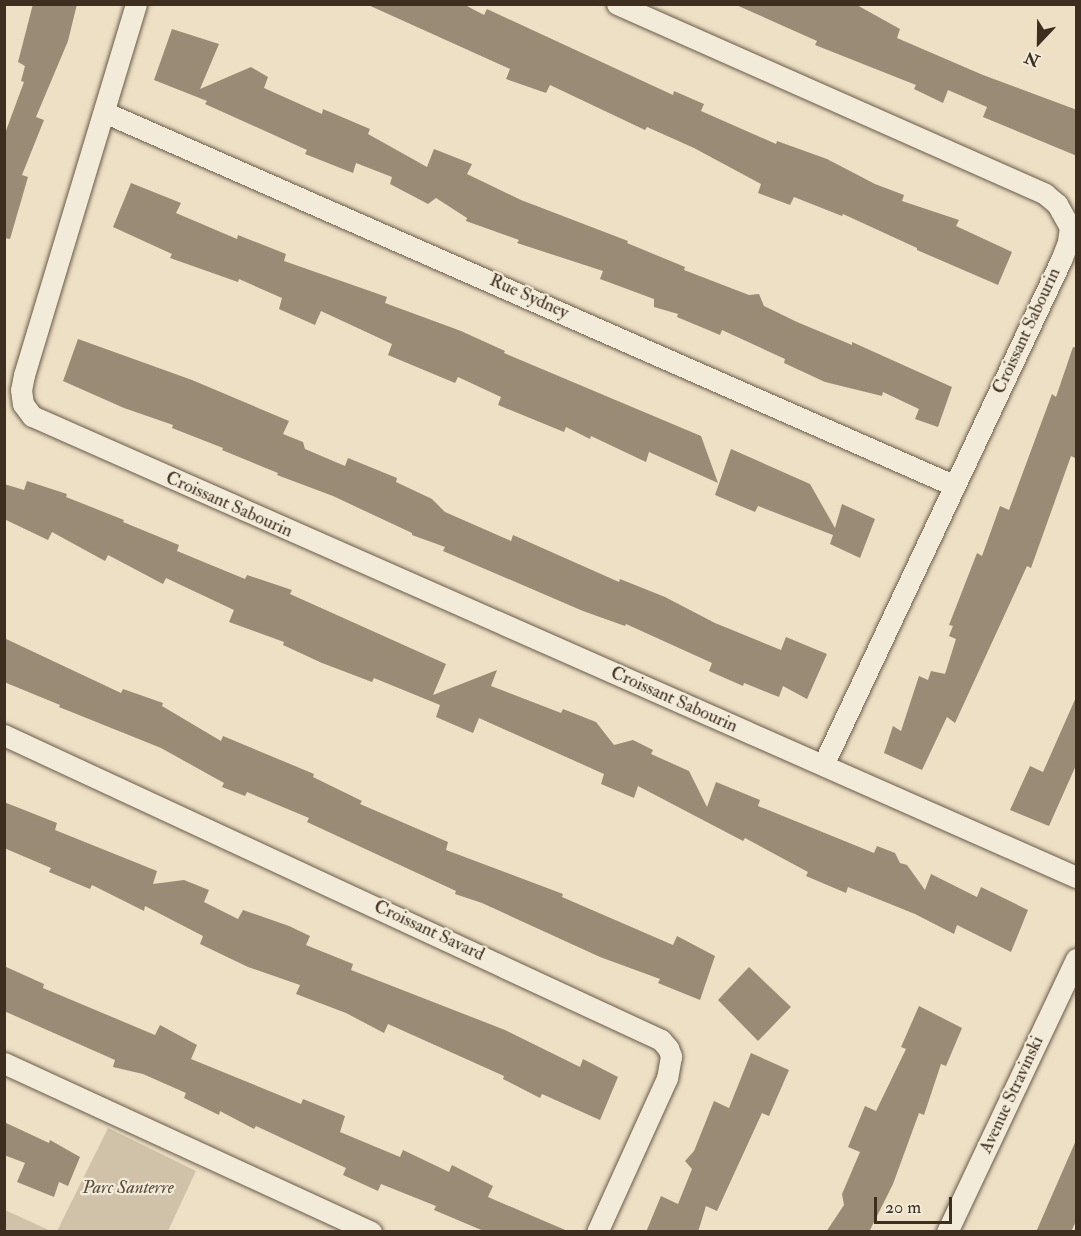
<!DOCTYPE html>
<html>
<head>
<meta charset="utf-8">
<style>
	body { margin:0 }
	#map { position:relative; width:1081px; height:1236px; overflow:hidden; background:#ede0c5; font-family:"IM FELL Double Pica",serif }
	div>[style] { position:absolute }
	.green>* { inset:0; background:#cfc2a9 }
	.building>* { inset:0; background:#998b75 }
	.roads { filter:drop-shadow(0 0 2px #6a5a48) drop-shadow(0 0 2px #6a5a48) }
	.street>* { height:21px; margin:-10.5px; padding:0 10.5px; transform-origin:10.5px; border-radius:10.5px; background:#f3ebd9 }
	span { translate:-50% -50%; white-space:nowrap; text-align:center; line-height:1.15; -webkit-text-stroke:4.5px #f3ebd9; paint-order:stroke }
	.street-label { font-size:18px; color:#3e2e1f }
	.park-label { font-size:18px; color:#5b4c3b; font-style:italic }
	.frame { position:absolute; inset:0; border:6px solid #3e2e1f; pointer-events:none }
	.north { position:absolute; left:1009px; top:12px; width:60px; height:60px; -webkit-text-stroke:4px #f3ebd9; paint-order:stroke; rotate:202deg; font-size:16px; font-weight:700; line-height:24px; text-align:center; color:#3e2e1f }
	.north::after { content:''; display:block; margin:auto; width:21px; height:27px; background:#3e2e1f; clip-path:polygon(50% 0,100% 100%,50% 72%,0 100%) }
	.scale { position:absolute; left:874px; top:1197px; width:78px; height:27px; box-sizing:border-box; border:3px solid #3e2e1f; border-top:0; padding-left:8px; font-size:18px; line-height:21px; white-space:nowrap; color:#3e2e1f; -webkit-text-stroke:4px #f3ebd9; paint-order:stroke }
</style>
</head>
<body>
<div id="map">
	<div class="green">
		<i style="clip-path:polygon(108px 1128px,196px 1171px,168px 1231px,57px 1231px)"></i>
		<i style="clip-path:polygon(4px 1210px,5px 1210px,51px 1231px,5px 1231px)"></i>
	</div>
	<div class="building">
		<i style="clip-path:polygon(33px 4px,77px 4px,68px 41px,36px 117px,44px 120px,22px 175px,28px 177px,10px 239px,4px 238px,4px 136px,24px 82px,21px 81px,25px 66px,18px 62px)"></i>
		<i style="clip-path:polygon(366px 4px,463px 4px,484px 15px,487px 9px,673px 95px,674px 91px,704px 104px,701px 111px,776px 144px,777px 141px,827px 159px,875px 184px,904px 195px,902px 201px,959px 220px,956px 226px,1012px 252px,998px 285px,917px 250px,917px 248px,843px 214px,842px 216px,794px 197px,790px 205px,758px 193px,761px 184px,694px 148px,647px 127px,645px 130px,550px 85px,546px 93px,506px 79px,510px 69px)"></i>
		<i style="clip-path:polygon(734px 4px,855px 4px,900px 29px,897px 38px,983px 75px,1077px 110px,1077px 156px,983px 117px,987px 107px,948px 90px,943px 103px,914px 89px,916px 85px,815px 45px,817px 41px)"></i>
		<i style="clip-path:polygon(172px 29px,219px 44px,200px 89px,251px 67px,268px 77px,264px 88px,322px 114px,323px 109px,370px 129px,368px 134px,427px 167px,434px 149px,472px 164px,467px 174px,521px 200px,628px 241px,627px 243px,685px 267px,684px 270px,749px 295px,759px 294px,764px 306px,797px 322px,852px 345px,852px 342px,952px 387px,938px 427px,915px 419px,919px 409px,883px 392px,882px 396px,825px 382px,784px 363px,785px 359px,722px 330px,720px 335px,677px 317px,678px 314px,654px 307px,654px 299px,600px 279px,603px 271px,517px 243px,519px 240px,466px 221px,467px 218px,436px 198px,428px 204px,390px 184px,392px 177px,356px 163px,353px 173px,305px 154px,307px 150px,205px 104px,207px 101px,154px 80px)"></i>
		<i style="clip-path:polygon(131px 183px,181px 203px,176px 213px,237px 239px,238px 235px,286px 254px,284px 261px,387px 297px,385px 303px,461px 331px,505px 351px,504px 353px,701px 436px,718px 483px,649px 452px,646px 462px,591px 436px,590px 439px,566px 427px,564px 432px,498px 405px,501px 397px,458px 377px,455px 383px,388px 355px,392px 344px,321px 311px,315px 325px,279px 309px,282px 298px,239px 279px,238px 282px,170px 258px,172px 254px,113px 227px)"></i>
		<i style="clip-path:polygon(78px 339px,192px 380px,289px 421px,283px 434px,303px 442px,305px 449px,345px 466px,348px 458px,397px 478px,396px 482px,432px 499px,445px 512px,511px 541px,513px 535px,619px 582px,620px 579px,665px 597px,715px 623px,781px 650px,786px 637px,827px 654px,807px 699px,783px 686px,779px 697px,744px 683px,743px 686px,709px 671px,712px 663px,626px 624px,625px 626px,583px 611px,443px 551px,445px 547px,412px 535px,412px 533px,333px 496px,277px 475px,278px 473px,222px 450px,223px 448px,172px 428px,173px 425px,124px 408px,63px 381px)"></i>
		<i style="clip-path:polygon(1073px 347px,1077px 348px,1077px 459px,1071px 456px,1031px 568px,1027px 566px,955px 723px,947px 717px,922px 770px,884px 753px,893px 726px,901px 731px,919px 676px,928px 680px,931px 671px,945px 674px,956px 639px,949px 636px,953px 626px,949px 625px,977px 553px,982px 556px,1000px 506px,1009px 510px,1052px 394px,1056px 397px)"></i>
		<i style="clip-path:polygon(731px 449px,810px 484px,835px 528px,842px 504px,875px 519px,860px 558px,830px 544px,833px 535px,758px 506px,755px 512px,715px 495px)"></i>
		<i style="clip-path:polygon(27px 481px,67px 494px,66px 497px,124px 520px,123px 522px,179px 545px,177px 551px,245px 579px,247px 575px,292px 590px,290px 594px,446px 664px,433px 695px,497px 670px,491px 686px,561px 713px,563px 709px,596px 722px,614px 745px,633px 740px,653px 750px,651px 754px,689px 771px,707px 807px,716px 782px,760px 800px,758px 806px,874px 853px,877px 846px,895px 853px,900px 863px,907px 865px,925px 890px,931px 874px,977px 897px,981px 887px,1028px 910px,1011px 952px,957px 925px,954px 934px,915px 914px,848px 887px,846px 893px,806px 876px,808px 872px,745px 838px,743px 841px,638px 786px,634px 798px,601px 784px,604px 774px,479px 718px,473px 733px,436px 717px,440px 705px,374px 678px,372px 682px,322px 663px,283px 645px,284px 642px,229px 622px,234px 610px,166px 578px,163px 584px,108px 555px,105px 561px,52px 532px,48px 540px,4px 519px,4px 484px,24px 490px)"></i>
		<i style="clip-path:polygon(4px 638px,121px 693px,123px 689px,163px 703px,162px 706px,221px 741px,223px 736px,314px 774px,313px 777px,362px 801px,360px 804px,448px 842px,446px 850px,563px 894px,562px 897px,673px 945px,677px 936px,715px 956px,700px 1000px,658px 983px,660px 979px,600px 957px,482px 903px,455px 894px,456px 891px,307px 822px,309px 818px,247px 792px,245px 796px,222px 787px,224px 783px,161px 748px,59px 707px,60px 705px,4px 682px)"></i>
		<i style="clip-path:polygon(1077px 695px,1077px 763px,1049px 826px,1010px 810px,1030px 766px,1043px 772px)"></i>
		<i style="clip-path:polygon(4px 802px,57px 823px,55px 830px,157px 871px,153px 884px,184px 880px,209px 890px,204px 902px,238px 919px,243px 910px,289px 926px,310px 936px,306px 945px,353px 964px,351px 970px,505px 1030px,580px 1067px,583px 1059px,618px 1077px,600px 1120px,542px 1094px,540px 1098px,503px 1079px,504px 1076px,388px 1024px,384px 1033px,346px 1013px,296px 994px,300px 985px,248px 967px,200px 944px,203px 936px,145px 906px,144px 911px,92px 885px,90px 889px,49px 872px,51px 868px,4px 848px)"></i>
		<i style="clip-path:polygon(4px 966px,44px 984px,43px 988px,155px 1035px,160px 1025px,197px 1045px,191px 1059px,301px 1104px,303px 1099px,345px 1116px,340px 1132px,400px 1157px,403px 1150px,449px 1172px,452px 1165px,493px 1186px,488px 1197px,570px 1232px,486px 1232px,434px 1210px,436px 1206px,381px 1184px,378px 1191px,343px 1175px,346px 1168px,256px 1126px,254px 1129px,220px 1111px,219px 1115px,184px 1098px,186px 1093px,143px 1074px,113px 1067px,115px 1060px,4px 1011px)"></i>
		<i style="clip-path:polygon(749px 967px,791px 1007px,758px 1041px,718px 1000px)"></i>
		<i style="clip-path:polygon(919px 1006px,962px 1028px,946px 1066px,941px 1064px,924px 1115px,919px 1113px,893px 1184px,869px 1232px,826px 1232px,844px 1205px,842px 1194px,860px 1152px,848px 1147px,865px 1106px,876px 1111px,906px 1049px,901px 1047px)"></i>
		<i style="clip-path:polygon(751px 1053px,789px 1070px,769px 1116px,762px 1113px,717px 1211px,706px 1206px,698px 1232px,646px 1232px,661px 1196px,678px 1204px,692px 1169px,685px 1161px,694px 1151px,714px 1101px,729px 1108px)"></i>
		<i style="clip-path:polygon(4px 1122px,49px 1143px,50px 1140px,80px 1157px,68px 1186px,59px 1182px,54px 1197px,17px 1182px,25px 1163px,4px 1155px)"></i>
		<i style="clip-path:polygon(1077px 1138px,1077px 1219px,1071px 1232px,1036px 1232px)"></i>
	</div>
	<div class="roads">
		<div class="street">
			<i style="left:136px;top:4px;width:388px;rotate:106.8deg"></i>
			<i style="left:24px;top:375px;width:15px;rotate:101deg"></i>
			<i style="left:21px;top:390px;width:14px;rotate:82deg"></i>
			<i style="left:23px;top:404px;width:15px;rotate:53deg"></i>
			<i style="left:32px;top:416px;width:1141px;rotate:23.82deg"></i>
			<i style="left:617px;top:4px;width:468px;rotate:23.9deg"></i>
			<i style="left:1045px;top:194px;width:16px;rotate:40deg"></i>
			<i style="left:1057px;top:204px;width:26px;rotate:61deg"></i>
			<i style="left:1070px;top:227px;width:15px;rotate:98deg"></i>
			<i style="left:1068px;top:242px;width:19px;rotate:111deg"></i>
			<i style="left:1061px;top:260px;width:558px;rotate:115.23deg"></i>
			<i style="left:104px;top:112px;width:927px;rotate:23.72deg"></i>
			<i style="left:4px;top:735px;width:724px;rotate:24.9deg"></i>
			<i style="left:661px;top:1040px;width:11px;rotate:49deg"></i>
			<i style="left:668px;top:1048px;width:9px;rotate:69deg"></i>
			<i style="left:671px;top:1056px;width:22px;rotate:100deg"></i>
			<i style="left:667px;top:1078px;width:169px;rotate:114.4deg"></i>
			<i style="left:4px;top:1063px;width:404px;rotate:24.7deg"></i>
			<i style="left:947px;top:1232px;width:302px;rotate:-64.7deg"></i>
		</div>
	</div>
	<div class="street-label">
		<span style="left:529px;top:297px;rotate:24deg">Rue Sydney</span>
		<span style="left:1027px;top:331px;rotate:-65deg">Croissant Sabourin</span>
		<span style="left:229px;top:505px;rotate:24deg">Croissant Sabourin</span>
		<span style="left:674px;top:700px;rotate:24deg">Croissant Sabourin</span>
		<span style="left:429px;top:931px;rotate:25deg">Croissant Savard</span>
		<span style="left:1012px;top:1095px;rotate:-65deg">Avenue Stravinski</span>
	</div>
	<div class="park-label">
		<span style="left:128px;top:1188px">Parc Santerre</span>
	</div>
	<div class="frame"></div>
	<div class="north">N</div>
	<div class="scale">20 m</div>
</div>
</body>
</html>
